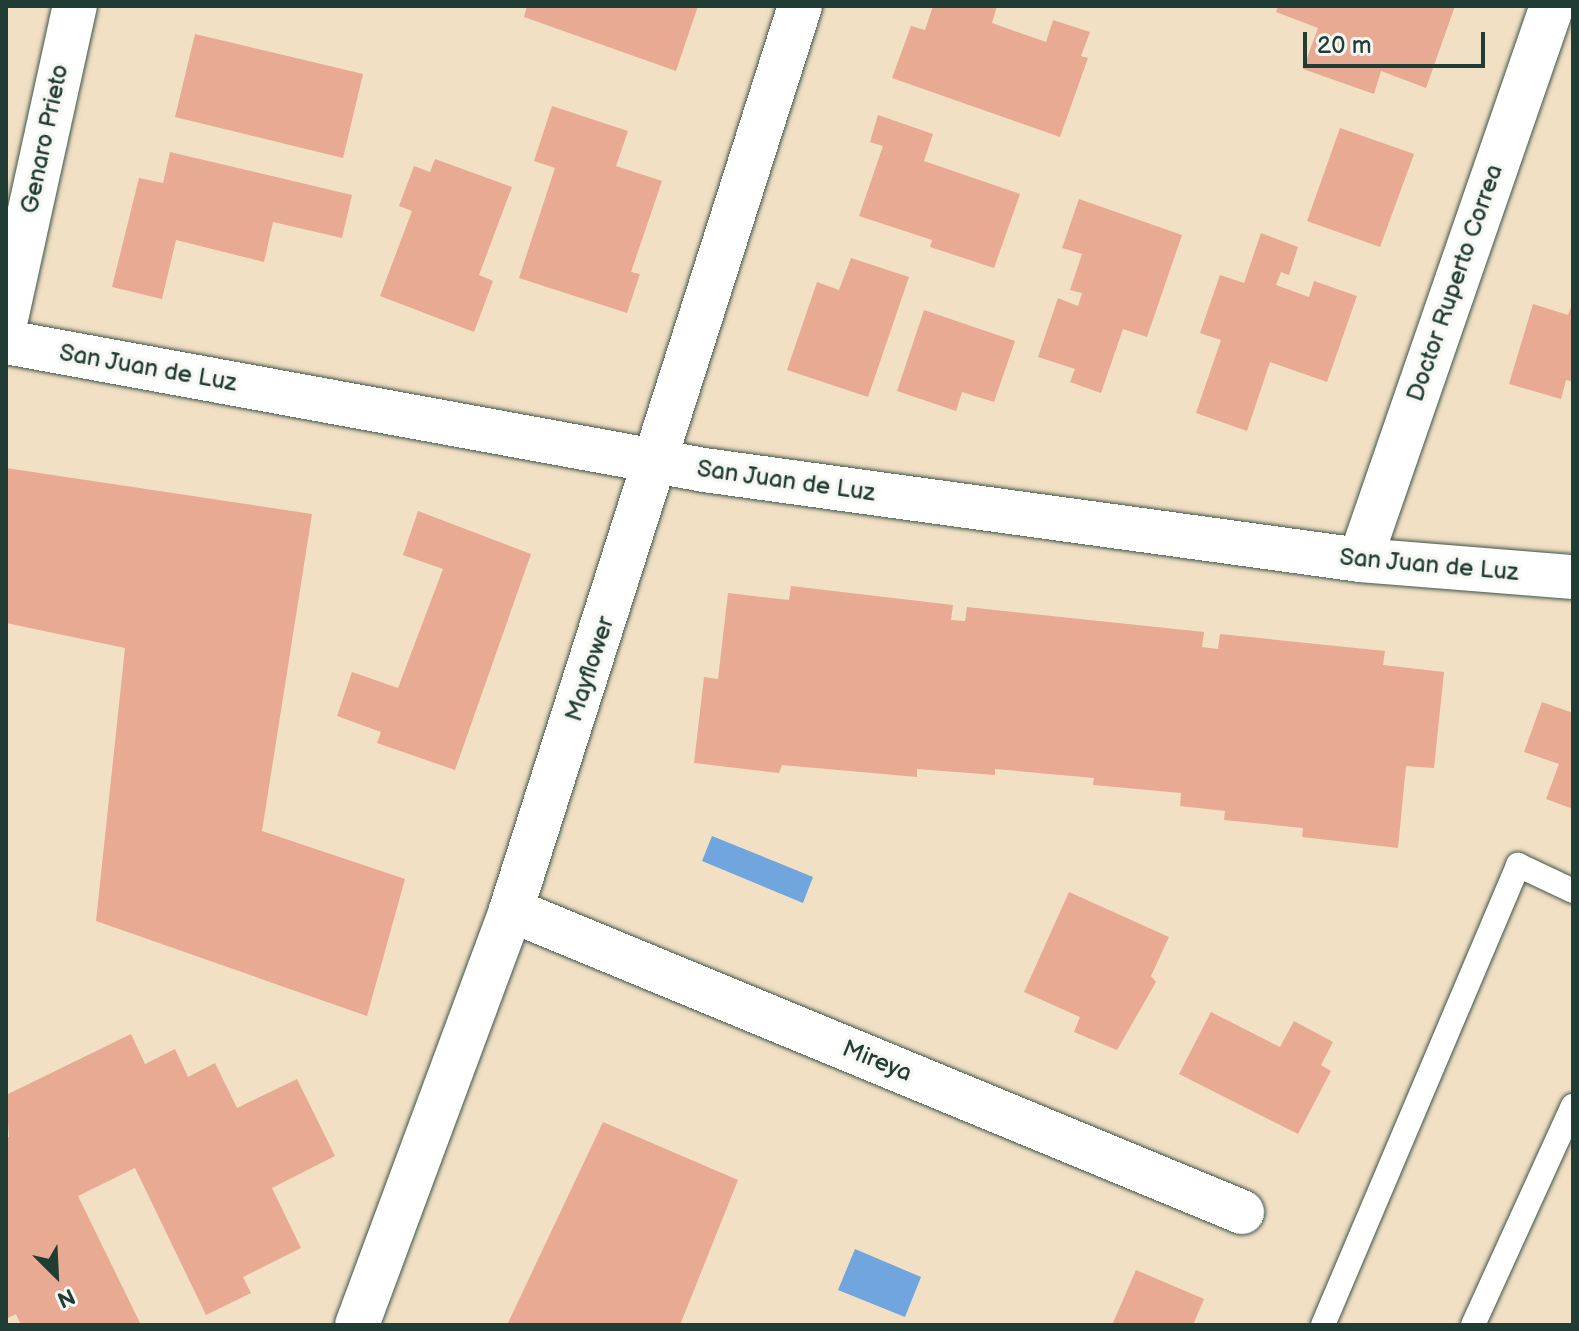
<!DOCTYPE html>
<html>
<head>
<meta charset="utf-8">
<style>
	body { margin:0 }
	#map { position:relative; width:1579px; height:1331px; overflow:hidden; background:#f2e0c4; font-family:"Balsamiq Sans",sans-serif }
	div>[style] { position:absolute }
	.water>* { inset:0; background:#71a5dd }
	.building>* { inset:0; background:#e8aa92 }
	.roads { filter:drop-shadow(0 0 2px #3f554a) drop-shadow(0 0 2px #3f554a) }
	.service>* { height:24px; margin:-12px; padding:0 12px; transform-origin:12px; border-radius:12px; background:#fff }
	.minor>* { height:44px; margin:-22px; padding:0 22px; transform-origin:22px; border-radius:22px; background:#fff }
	span { translate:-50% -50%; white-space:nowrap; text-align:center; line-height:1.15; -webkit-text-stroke:7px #f6f6f2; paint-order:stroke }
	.street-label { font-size:24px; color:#1f3d34 }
	.frame { position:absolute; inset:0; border:8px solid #1f3d34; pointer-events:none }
	.north { position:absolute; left:16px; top:1235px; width:80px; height:80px; -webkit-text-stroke:6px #f6f6f2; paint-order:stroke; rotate:156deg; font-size:22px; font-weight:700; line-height:32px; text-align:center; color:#1f3d34 }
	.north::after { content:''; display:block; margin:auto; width:28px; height:36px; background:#1f3d34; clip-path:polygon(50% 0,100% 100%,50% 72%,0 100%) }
	.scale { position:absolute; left:1303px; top:32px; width:182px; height:36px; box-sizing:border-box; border:4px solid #1f3d34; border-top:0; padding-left:10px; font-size:24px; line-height:28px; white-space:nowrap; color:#1f3d34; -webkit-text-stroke:6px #f6f6f2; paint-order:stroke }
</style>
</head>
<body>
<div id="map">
	<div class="water">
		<i style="clip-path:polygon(712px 836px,813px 877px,803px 903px,702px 861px)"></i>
		<i style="clip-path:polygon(855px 1249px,921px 1277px,905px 1317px,838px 1290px)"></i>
	</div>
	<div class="building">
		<i style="clip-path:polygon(527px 6px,698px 6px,676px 71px,524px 17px)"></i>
		<i style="clip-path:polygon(933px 6px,997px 6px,992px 23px,1046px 42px,1053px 20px,1090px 32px,1081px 56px,1088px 58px,1060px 137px,892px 78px,911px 26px,925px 30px)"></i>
		<i style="clip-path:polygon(1278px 6px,1455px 6px,1426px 88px,1381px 71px,1374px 94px,1303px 69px,1318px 28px,1276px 12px)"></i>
		<i style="clip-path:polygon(195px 34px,363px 74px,343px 158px,175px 117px)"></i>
		<i style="clip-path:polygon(552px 106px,628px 131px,616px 166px,662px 181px,631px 272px,640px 274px,627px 313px,519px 278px,555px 168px,534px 161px)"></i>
		<i style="clip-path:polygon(878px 115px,933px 134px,924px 161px,1020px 194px,994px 268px,930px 247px,932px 240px,859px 216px,883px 146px,870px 142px)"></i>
		<i style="clip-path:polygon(1340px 128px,1414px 154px,1380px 247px,1307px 221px)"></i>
		<i style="clip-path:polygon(170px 152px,352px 195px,342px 238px,273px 222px,264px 262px,176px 240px,162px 299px,112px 287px,139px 178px,163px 183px)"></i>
		<i style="clip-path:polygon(435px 159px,512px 187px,479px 275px,493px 281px,474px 332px,380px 296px,412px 211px,399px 206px,414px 166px,430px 172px)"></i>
		<i style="clip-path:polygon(1079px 199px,1182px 235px,1147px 337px,1123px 329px,1101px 393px,1070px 382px,1075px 369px,1038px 357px,1058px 298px,1078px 306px,1082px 293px,1070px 290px,1082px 254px,1062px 248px)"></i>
		<i style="clip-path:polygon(1261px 233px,1298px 247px,1289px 275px,1281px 272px,1276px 285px,1309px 297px,1314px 281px,1357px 296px,1327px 382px,1270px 362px,1247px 431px,1196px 413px,1221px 340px,1200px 333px,1220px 275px,1244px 283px)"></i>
		<i style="clip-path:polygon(851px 258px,909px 277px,868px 397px,787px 370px,817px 282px,839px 290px)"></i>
		<i style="clip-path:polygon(1573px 301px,1573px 382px,1566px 380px,1561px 399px,1509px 384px,1533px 304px,1568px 315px)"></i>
		<i style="clip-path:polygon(924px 310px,1015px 341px,994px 402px,962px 392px,956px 411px,897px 391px)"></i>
		<i style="clip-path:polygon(6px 468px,312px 514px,262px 831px,405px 879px,367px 1016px,96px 921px,125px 648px,6px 623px)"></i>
		<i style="clip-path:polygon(418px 511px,531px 554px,455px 770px,377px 743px,381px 732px,337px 716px,352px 672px,398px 688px,443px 569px,403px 555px)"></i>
		<i style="clip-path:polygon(791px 586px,953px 605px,951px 620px,965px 621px,967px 607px,1204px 632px,1202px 647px,1218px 649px,1220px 634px,1385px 651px,1383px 665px,1444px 672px,1434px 768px,1406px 766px,1398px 848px,1302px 837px,1303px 828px,1224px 820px,1225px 811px,1180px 806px,1181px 793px,1093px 785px,1094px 778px,995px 769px,995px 775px,917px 769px,917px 777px,782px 765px,779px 773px,694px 763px,704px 677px,718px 679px,728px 593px,789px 600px)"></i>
		<i style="clip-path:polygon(1542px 702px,1573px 713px,1573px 809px,1546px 799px,1559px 764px,1524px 752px)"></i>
		<i style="clip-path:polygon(1069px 892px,1169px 937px,1151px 976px,1156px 982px,1117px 1050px,1074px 1032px,1080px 1017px,1024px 992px)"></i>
		<i style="clip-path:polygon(1211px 1012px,1280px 1047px,1294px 1021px,1333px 1042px,1321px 1065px,1331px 1071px,1298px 1134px,1179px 1074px)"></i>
		<i style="clip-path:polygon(131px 1034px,145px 1064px,175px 1049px,188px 1077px,215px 1063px,237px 1108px,297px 1079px,335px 1156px,272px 1188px,301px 1248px,243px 1277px,251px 1293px,206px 1315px,135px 1168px,78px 1196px,141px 1325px,21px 1325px,16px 1314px,6px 1319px,6px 1138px,9px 1137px,6px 1095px)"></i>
		<i style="clip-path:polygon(603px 1122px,738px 1180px,680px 1325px,507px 1325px)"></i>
		<i style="clip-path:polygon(1136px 1270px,1204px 1299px,1193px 1325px,1112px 1325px)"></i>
	</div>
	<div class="roads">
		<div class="service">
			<i style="left:1323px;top:1325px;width:500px;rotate:-67deg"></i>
			<i style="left:1518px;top:865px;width:61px;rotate:25.3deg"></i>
			<i style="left:1473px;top:1325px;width:241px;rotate:-65.5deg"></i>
		</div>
		<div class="minor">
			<i style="left:6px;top:319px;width:321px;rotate:-77.6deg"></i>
			<i style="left:6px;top:342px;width:710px;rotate:10.39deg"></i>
			<i style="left:704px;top:470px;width:662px;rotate:7.81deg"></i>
			<i style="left:1360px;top:560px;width:214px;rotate:4.6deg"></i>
			<i style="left:1360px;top:560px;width:586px;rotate:-70.89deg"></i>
			<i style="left:511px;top:910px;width:791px;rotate:22.45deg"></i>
			<i style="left:357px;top:1325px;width:443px;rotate:-69.6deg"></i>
			<i style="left:511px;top:910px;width:949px;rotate:-72.27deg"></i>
		</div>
	</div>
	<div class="street-label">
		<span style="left:45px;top:139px;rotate:-78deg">Genaro Prieto</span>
		<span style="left:1455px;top:283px;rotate:-71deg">Doctor Ruperto Correa</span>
		<span style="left:148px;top:368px;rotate:10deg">San Juan de Luz</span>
		<span style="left:786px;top:481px;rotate:8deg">San Juan de Luz</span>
		<span style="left:1429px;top:565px;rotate:5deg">San Juan de Luz</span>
		<span style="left:590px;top:669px;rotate:-72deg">Mayflower</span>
		<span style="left:877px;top:1061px;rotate:22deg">Mireya</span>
	</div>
	<div class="frame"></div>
	<div class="north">N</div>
	<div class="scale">20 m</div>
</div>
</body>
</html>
